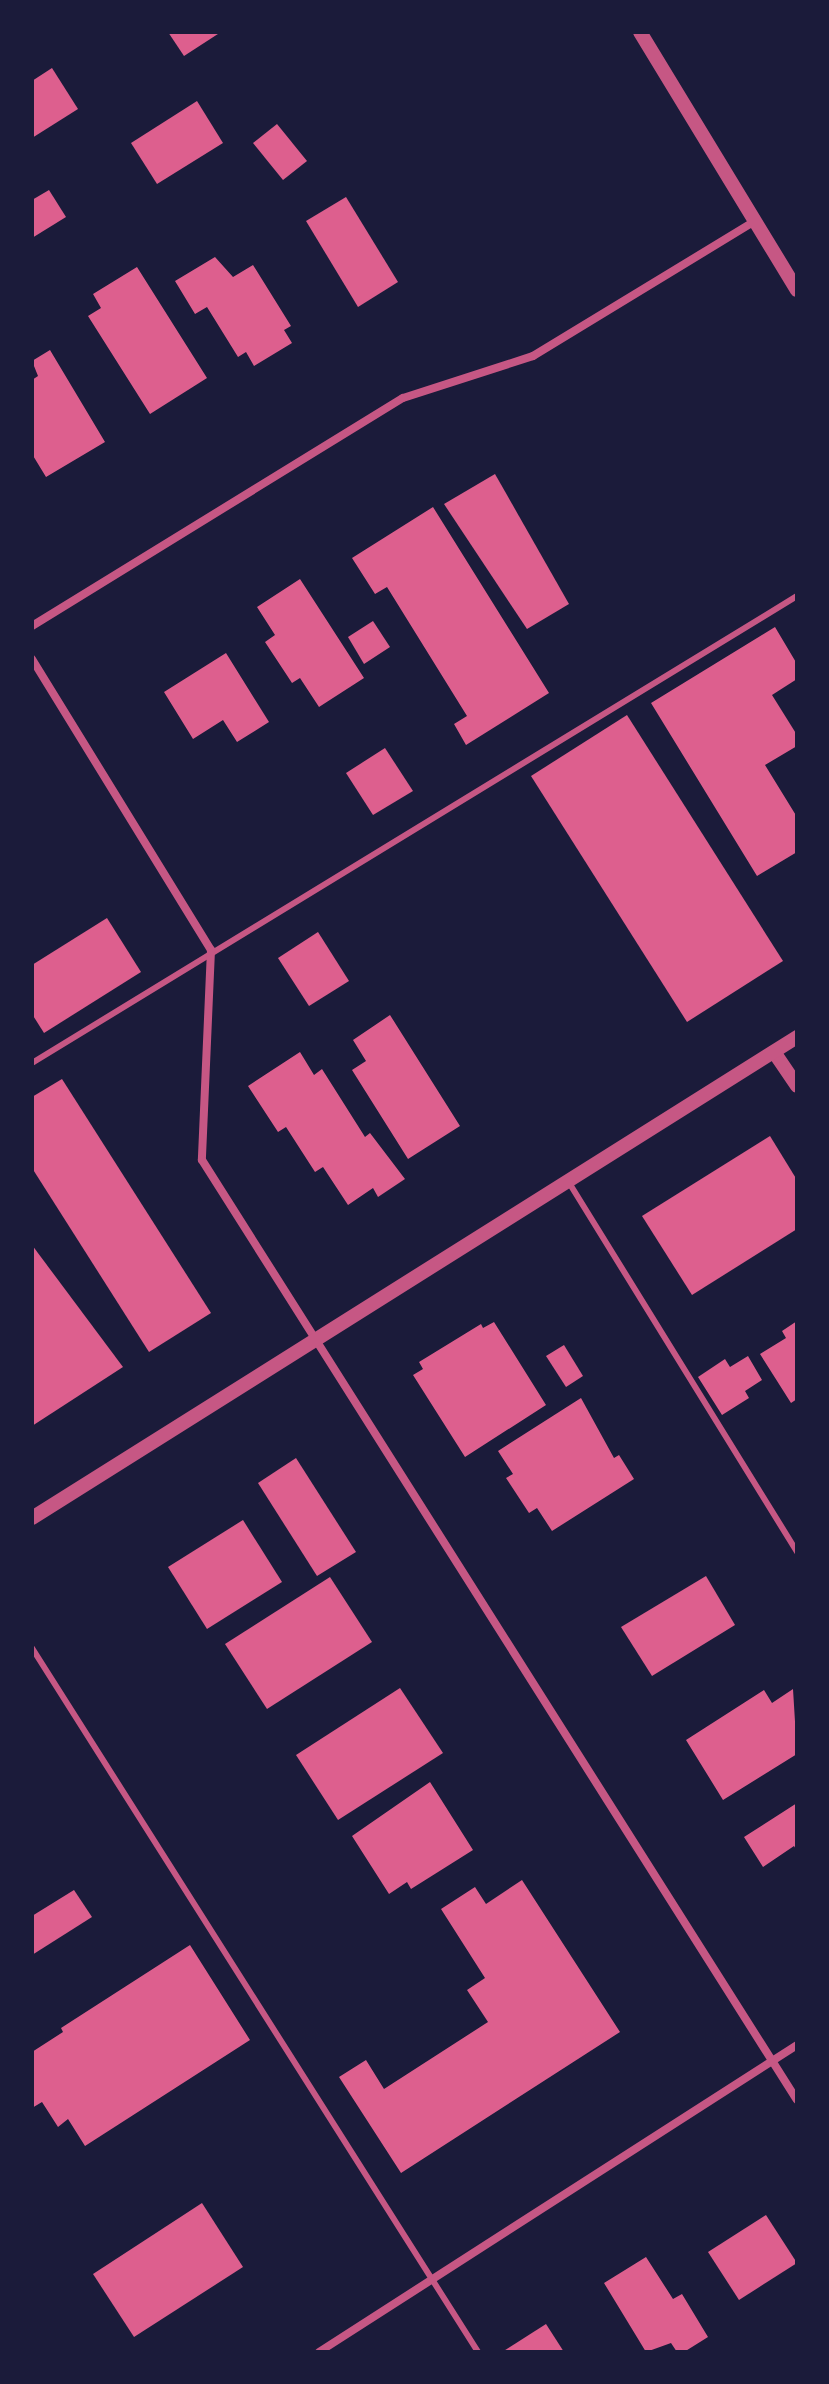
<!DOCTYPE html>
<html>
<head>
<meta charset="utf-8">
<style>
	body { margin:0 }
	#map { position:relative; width:829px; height:2384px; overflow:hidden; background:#1b1b3a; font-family:Cabin,sans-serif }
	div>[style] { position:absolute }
	.building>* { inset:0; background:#dd5f8e }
	.service>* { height:6px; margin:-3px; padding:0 3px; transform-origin:3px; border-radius:3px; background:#c65784 }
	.minor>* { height:8px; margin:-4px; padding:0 4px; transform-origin:4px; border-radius:4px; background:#c65784 }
	.tertiary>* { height:14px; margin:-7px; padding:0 7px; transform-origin:7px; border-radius:7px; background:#c65784 }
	span { translate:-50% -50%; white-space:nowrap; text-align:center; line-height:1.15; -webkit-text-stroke:6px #1b1b3a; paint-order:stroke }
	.frame { position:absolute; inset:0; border:34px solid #1b1b3a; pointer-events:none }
</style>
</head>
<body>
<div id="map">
	<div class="building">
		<i style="clip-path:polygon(168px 32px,221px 32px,184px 56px)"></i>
		<i style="clip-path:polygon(52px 68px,78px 109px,32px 138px,32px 81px)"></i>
		<i style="clip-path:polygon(197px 101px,223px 143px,157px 184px,131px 143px)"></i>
		<i style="clip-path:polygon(277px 124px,307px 161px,283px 180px,253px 143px)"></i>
		<i style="clip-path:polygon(49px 190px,66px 217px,32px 238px,32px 200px)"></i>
		<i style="clip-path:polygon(346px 197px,398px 282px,358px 307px,306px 221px)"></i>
		<i style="clip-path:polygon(215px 257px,233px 277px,253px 265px,291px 326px,284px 330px,292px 343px,254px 366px,246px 352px,238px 357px,207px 307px,195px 314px,175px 281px)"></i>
		<i style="clip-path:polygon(137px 267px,207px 378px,150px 414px,88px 316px,101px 308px,93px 294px)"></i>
		<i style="clip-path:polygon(50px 350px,105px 442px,46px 477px,32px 454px,32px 380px,38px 376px,32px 361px)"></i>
		<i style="clip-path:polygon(495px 474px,569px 604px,527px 629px,444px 504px)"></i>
		<i style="clip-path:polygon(433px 507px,549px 693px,466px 745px,454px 724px,467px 716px,387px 587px,375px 594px,352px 558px)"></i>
		<i style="clip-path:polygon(300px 579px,364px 678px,319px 707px,300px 678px,292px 683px,265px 642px,275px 635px,257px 607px)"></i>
		<i style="clip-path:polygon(373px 621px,390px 647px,364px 664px,348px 637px)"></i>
		<i style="clip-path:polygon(775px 627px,797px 664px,797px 679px,772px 695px,797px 735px,797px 746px,765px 765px,797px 817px,797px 852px,757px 876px,651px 703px)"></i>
		<i style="clip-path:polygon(226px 653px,269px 722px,237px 742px,223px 720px,193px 739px,164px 692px)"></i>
		<i style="clip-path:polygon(627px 715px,783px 961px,687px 1022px,531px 776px)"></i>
		<i style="clip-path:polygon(385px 748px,413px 791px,373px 815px,346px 773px)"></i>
		<i style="clip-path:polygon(107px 918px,141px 972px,44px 1033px,32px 1014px,32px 965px)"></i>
		<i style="clip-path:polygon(318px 932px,349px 981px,309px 1006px,278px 958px)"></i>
		<i style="clip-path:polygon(390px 1015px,460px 1126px,408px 1159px,352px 1070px,366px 1061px,353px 1040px)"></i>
		<i style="clip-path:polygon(300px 1052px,314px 1075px,322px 1069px,365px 1137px,370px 1133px,405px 1179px,378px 1197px,373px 1188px,348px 1205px,323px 1167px,315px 1172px,286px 1127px,278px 1132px,248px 1086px)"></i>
		<i style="clip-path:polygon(62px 1079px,211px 1313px,149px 1352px,32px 1168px,32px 1097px)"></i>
		<i style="clip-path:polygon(770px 1136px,797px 1180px,797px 1229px,692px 1295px,642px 1216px)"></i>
		<i style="clip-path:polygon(32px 1245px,123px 1367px,32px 1426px)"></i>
		<i style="clip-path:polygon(797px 1321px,797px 1399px,791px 1403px,760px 1354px,786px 1338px,782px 1331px)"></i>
		<i style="clip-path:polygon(494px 1322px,546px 1405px,465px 1457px,413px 1375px,423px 1369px,419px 1362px,481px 1324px,483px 1328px)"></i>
		<i style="clip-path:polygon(564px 1345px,583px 1376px,566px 1387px,546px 1356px)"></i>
		<i style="clip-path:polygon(748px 1356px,762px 1380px,745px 1391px,749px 1398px,722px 1415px,698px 1377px,725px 1359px,730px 1367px)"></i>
		<i style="clip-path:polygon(581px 1398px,614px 1458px,619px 1455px,634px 1479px,552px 1531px,537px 1508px,529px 1513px,506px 1478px,513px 1474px,498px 1451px)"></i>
		<i style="clip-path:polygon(296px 1458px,356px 1552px,317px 1576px,258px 1483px)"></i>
		<i style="clip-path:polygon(243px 1520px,282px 1582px,207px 1629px,168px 1567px)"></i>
		<i style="clip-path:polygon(706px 1576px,735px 1625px,652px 1676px,621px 1627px)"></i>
		<i style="clip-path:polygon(330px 1577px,372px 1642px,267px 1709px,225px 1644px)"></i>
		<i style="clip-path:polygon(400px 1688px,443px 1753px,338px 1820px,296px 1755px)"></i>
		<i style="clip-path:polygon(793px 1689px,797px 1754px,723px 1800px,686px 1740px,764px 1690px,772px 1703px)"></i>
		<i style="clip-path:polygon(430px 1782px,473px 1850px,411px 1889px,407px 1882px,389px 1894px,352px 1836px)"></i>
		<i style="clip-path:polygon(797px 1803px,797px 1851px,794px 1846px,763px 1867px,744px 1837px)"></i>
		<i style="clip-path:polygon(522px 1880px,620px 2032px,401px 2173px,339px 2077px,366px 2060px,384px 2089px,488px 2022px,467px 1990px,485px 1978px,441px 1909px,475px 1887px,486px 1904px)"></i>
		<i style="clip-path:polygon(74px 1890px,92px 1917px,32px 1955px,32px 1916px)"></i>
		<i style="clip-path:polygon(190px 1945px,250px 2040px,85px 2146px,68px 2119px,58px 2127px,42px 2102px,32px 2108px,32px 2052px,63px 2032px,61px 2028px)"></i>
		<i style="clip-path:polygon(202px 2203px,243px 2267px,134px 2337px,93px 2274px)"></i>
		<i style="clip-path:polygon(766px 2215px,797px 2263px,739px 2300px,708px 2252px)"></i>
		<i style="clip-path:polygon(646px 2257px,673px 2299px,682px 2294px,708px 2337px,684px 2352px,677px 2352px,671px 2343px,646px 2352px,604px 2283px)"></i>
		<i style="clip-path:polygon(546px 2324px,564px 2352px,502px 2352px)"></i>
	</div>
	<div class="service">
		<i style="left:32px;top:1063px;width:896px;rotate:-31.4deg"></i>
		<i style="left:568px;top:1181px;width:436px;rotate:58.3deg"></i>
		<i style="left:32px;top:1648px;width:833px;rotate:57.64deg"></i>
	</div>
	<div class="minor">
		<i style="left:32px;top:626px;width:435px;rotate:-31.6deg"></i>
		<i style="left:403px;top:398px;width:137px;rotate:-17.9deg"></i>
		<i style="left:533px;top:356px;width:260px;rotate:-31.3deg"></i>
		<i style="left:32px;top:659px;width:342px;rotate:58.4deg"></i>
		<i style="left:211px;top:950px;width:210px;rotate:92.5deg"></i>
		<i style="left:202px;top:1160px;width:1112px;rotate:57.67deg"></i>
		<i style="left:319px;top:2352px;width:568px;rotate:-32.71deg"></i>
	</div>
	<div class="tertiary">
		<i style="left:640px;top:32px;width:302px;rotate:58.7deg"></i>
		<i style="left:774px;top:1052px;width:41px;rotate:55.9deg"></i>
		<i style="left:32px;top:1518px;width:904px;rotate:-32.16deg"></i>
	</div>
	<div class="frame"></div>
</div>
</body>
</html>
